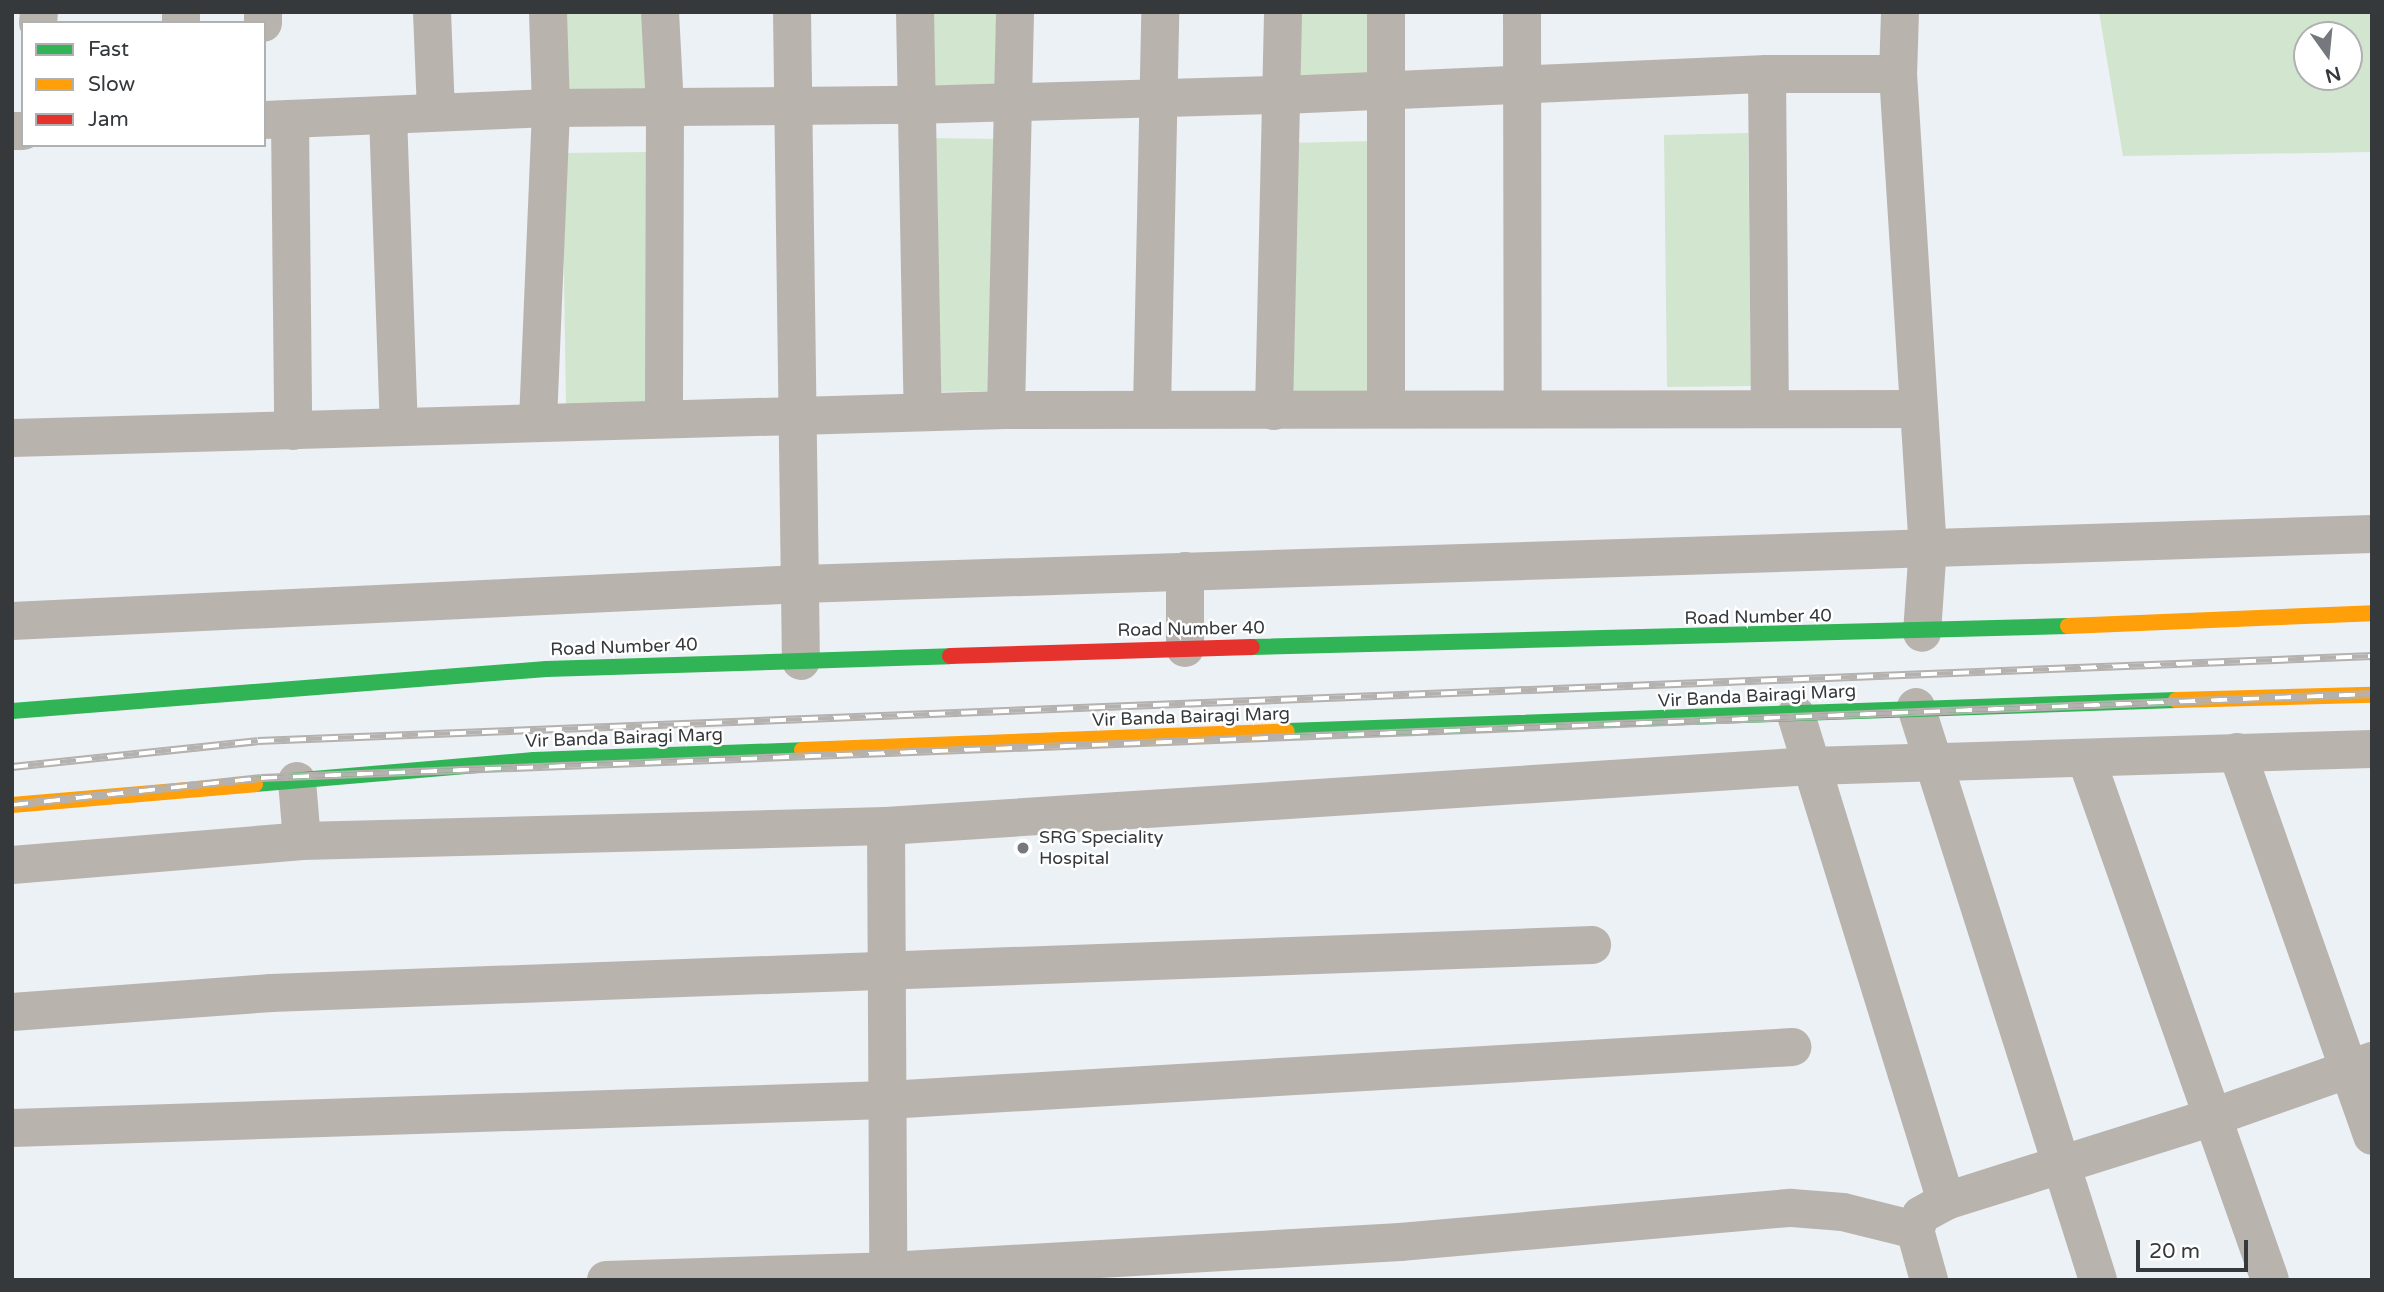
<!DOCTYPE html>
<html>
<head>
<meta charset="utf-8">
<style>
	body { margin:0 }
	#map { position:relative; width:2384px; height:1292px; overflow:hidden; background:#ecf1f6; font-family:"Varela Round",sans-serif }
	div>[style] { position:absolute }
	.green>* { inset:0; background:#d2e5cf }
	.street>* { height:38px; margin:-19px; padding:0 19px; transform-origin:19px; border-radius:19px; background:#b9b3ae }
	.fast>* { height:16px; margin:-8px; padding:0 8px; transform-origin:8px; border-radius:8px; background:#30b455 }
	.slow>* { height:16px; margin:-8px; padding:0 8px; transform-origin:8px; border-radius:8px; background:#ff9f0a }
	.jam>* { height:16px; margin:-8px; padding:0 8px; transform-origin:8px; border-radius:8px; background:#e5322d }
	.rail>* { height:8px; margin-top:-4px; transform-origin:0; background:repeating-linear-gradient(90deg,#fff 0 16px,#b4b1af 0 32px); box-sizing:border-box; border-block:2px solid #b4b1af }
	.dots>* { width:19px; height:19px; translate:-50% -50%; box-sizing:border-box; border:4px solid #fff; border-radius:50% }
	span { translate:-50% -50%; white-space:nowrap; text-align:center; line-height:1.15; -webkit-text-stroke:5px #fff; paint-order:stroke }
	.street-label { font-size:18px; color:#35393c }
	.poi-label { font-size:18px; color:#35393c }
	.left { translate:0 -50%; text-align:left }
	.frame { position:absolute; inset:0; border:14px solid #35393c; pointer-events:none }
	.legend { position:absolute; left:21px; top:21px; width:245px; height:126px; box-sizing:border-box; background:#fff; border:2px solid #aeb0b1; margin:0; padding:9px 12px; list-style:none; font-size:21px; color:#35393c }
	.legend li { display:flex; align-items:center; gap:14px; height:35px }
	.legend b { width:35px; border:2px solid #aeb0b1 }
	.north { position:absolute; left:2293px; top:21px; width:70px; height:70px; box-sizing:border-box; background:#fff; border:2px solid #aeb0b1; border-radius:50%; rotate:165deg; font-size:19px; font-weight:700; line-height:28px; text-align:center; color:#35393c }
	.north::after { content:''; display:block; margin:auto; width:24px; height:32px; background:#75797d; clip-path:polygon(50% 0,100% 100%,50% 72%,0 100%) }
	.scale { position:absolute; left:2136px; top:1240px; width:112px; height:32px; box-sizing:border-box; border:4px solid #35393c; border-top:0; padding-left:9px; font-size:21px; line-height:24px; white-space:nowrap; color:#35393c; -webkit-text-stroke:5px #fff; paint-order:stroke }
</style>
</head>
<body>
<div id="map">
	<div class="green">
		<i style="clip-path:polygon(559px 12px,643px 12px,645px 97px,560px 98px)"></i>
		<i style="clip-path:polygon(928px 12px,1006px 12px,1006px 85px,929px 86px)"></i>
		<i style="clip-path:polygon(1292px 12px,1376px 12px,1377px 84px,1293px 85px)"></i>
		<i style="clip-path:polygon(evenodd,2099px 12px,2372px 12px,2372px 152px,2123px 156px,2099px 12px,2349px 35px,2349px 77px,2307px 77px,2307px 35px,2349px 35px)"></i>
		<i style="clip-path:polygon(1748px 133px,1751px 386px,1667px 387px,1664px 135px)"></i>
		<i style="clip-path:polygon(927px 138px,1000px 139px,995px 391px,934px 392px)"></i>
		<i style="clip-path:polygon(1372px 141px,1375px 394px,1291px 395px,1288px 143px)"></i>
		<i style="clip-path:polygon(647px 152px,650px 405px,566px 405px,562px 153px)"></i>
	</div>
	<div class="street">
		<i style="left:432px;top:12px;width:100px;rotate:87.7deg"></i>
		<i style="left:660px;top:12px;width:97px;rotate:87deg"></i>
		<i style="left:665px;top:109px;width:310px;rotate:90.2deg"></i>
		<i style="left:792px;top:12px;width:649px;rotate:89.21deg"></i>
		<i style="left:915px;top:12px;width:399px;rotate:88.9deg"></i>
		<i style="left:1522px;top:12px;width:395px;rotate:89.9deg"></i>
		<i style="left:1900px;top:12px;width:62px;rotate:91.8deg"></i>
		<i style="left:1898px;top:74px;width:472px;rotate:86.4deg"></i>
		<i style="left:1928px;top:545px;width:88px;rotate:93.9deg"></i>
		<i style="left:38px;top:23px;width:11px;rotate:-85deg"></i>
		<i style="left:181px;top:23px;width:11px;rotate:-90deg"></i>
		<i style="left:263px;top:23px;width:11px;rotate:-90deg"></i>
		<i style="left:1767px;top:74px;width:332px;rotate:89.5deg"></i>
		<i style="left:388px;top:115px;width:311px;rotate:88deg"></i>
		<i style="left:264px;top:120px;width:287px;rotate:-2.4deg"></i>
		<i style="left:551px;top:108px;width:363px;rotate:-0.5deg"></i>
		<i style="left:914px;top:105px;width:369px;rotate:-1.6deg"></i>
		<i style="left:1283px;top:95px;width:484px;rotate:-2.5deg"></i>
		<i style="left:1767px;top:74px;width:131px"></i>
		<i style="left:290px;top:120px;width:311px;rotate:89.4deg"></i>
		<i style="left:12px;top:131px;width:11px"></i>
		<i style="left:1386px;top:407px;width:395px;rotate:-90deg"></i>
		<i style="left:1152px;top:409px;width:397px;rotate:-88.8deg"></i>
		<i style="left:1006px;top:410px;width:398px;rotate:-88.7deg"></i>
		<i style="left:1274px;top:411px;width:399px;rotate:-88.7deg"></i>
		<i style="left:538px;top:421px;width:313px;rotate:-87.6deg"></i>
		<i style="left:551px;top:108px;width:96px;rotate:-91.8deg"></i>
		<i style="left:12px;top:438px;width:994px;rotate:-1.61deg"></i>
		<i style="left:1006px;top:410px;width:911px;rotate:-0.06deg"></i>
		<i style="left:12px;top:621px;width:790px;rotate:-2.68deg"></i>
		<i style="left:801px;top:584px;width:1572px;rotate:-1.82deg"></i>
		<i style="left:1185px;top:648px;width:77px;rotate:-90deg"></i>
		<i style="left:1916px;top:707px;width:601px;rotate:72.38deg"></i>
		<i style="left:1796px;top:715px;width:509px;rotate:72.85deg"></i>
		<i style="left:2237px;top:752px;width:407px;rotate:70.6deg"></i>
		<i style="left:2086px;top:758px;width:553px;rotate:70.58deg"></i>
		<i style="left:297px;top:781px;width:60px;rotate:85.2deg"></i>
		<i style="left:886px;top:826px;width:445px;rotate:89.7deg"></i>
		<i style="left:12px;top:865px;width:291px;rotate:-4.7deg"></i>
		<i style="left:302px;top:841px;width:584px;rotate:-1.47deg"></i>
		<i style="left:886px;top:826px;width:927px;rotate:-3.71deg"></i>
		<i style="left:1811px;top:766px;width:561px;rotate:-1.74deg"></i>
		<i style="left:12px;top:1012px;width:260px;rotate:-4.2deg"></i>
		<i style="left:271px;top:993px;width:1322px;rotate:-2.08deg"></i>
		<i style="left:12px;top:1128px;width:875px;rotate:-1.83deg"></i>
		<i style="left:887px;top:1100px;width:907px;rotate:-3.35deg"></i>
		<i style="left:606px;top:1280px;width:282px;rotate:-1.8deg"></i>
		<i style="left:888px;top:1271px;width:513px;rotate:-3.24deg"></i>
		<i style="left:1400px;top:1242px;width:393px;rotate:-5deg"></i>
		<i style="left:1792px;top:1208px;width:51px;rotate:4.5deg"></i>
		<i style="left:1843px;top:1212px;width:74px;rotate:14deg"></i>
		<i style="left:1929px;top:1280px;width:52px;rotate:-105.6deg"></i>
		<i style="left:1915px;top:1230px;width:16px;rotate:-68deg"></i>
		<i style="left:1921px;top:1215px;width:29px;rotate:-29deg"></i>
		<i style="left:1946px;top:1201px;width:280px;rotate:-17.5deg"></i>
		<i style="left:2213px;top:1117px;width:169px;rotate:-19.4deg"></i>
	</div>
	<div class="fast">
		<i style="left:1252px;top:647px;width:816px;rotate:-1.47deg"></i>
		<i style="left:12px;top:711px;width:536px;rotate:-4.5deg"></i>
		<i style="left:546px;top:669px;width:404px;rotate:-1.8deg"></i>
		<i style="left:1287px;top:731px;width:890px;rotate:-2deg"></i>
		<i style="left:255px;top:784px;width:280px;rotate:-4.9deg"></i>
		<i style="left:534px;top:760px;width:268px;rotate:-2.1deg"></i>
	</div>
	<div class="slow">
		<i style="left:2068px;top:626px;width:304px;rotate:-2.4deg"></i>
		<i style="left:2176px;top:700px;width:196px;rotate:-1.5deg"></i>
		<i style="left:802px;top:750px;width:485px;rotate:-2.2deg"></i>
		<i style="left:12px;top:805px;width:244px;rotate:-4.9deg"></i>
	</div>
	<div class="jam">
		<i style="left:950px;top:656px;width:302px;rotate:-1.7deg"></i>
	</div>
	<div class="rail">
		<i style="left:12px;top:767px;width:247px;rotate:-6deg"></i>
		<i style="left:258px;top:741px;width:2116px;rotate:-2.3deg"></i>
		<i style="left:12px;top:805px;width:250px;rotate:-6.2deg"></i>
		<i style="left:261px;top:778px;width:2113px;rotate:-2.28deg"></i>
	</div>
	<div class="dots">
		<i style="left:1023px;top:848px;background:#75797d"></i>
	</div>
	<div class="street-label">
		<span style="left:1758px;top:617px;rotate:-1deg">Road Number 40</span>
		<span style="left:1191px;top:629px;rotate:-1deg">Road Number 40</span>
		<span style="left:624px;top:647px;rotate:-2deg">Road Number 40</span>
		<span style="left:1757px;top:696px;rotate:-3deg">Vir Banda Bairagi Marg</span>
		<span style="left:1191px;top:717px;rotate:-2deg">Vir Banda Bairagi Marg</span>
		<span style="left:624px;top:738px;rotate:-2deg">Vir Banda Bairagi Marg</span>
	</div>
	<div class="poi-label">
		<span class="left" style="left:1039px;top:848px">SRG Speciality<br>Hospital</span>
	</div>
	<div class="frame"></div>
	<ul class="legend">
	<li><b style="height:9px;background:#30b455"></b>Fast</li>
	<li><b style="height:9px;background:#ff9f0a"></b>Slow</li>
	<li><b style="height:9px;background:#e5322d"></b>Jam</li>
	</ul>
	<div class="north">N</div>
	<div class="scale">20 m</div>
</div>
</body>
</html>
